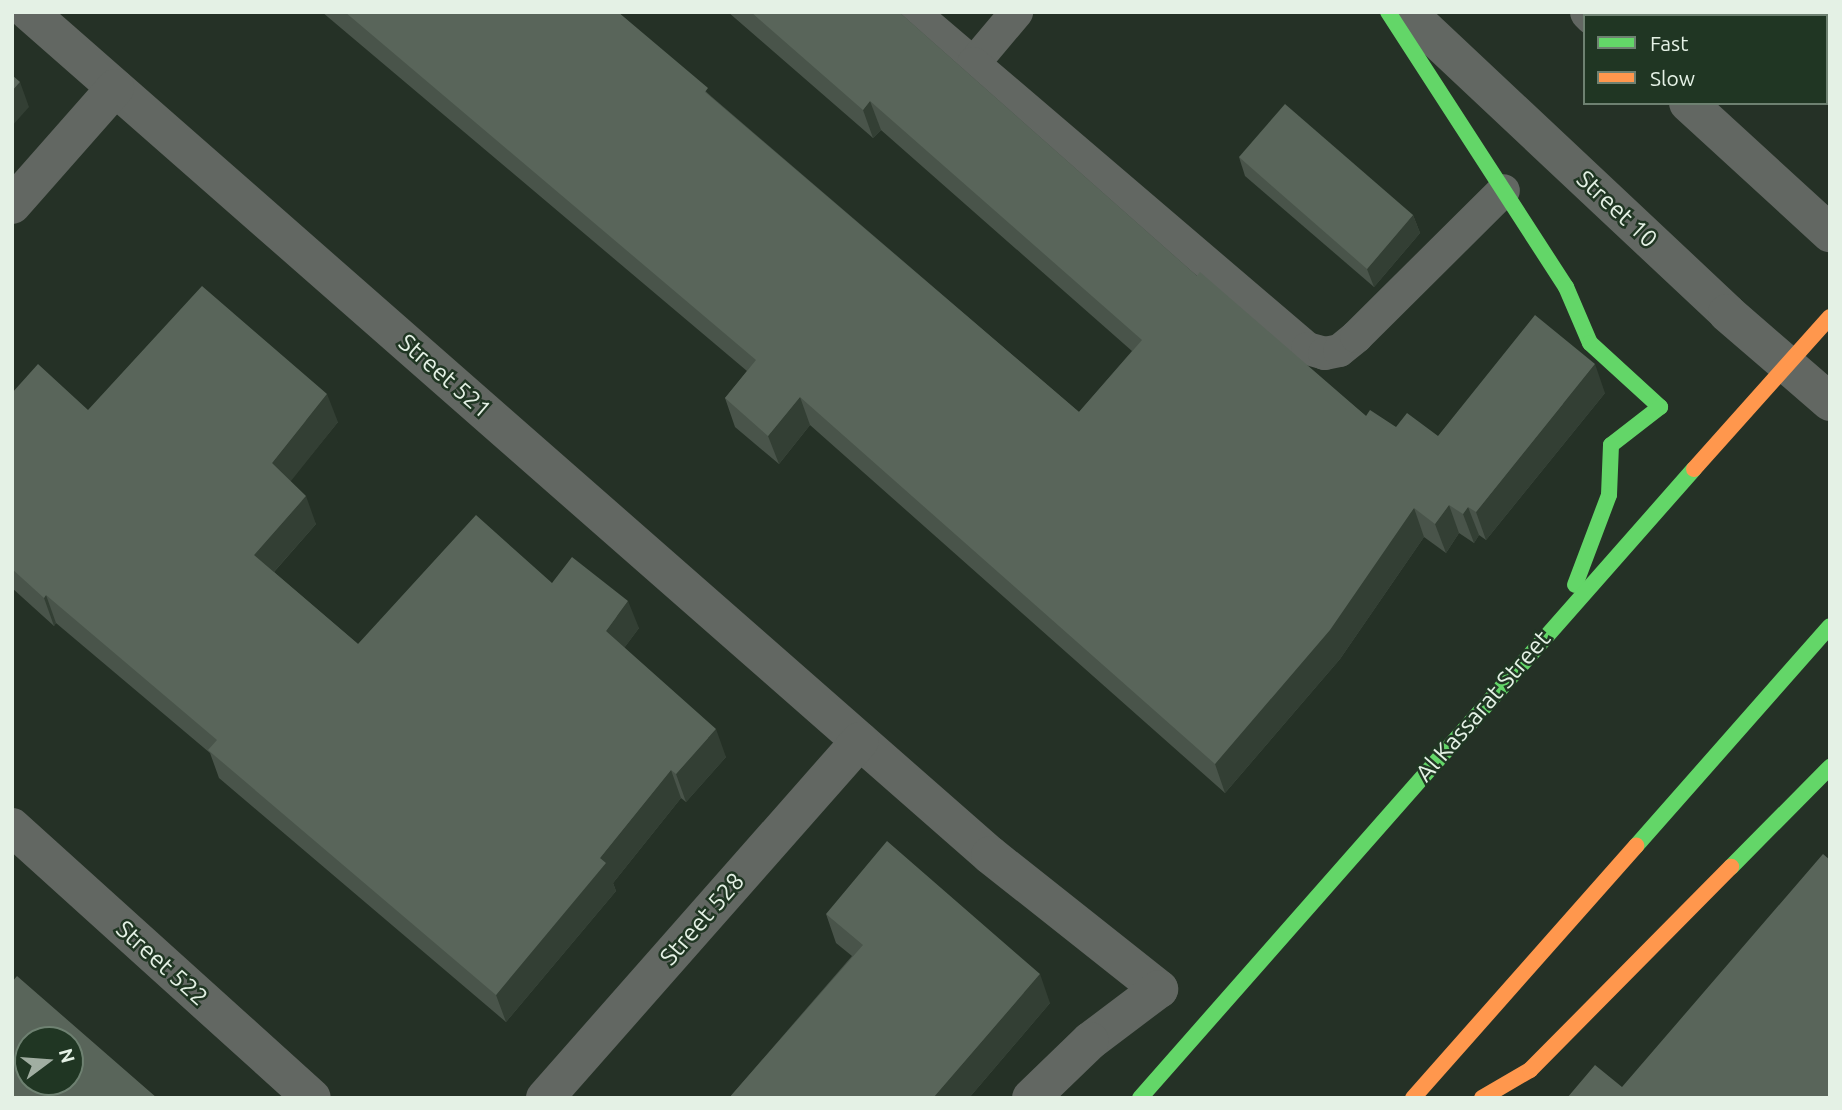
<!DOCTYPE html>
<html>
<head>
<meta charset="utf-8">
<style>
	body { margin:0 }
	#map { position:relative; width:1842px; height:1110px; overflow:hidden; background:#253126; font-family:Ubuntu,sans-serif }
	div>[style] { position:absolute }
	.lane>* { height:33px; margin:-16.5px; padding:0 16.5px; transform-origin:16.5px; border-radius:16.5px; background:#626762 }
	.street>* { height:38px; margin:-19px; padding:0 19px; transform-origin:19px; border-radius:19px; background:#626762 }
	.fast>* { height:16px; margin:-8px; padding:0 8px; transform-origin:8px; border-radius:8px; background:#63d668 }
	.slow>* { height:16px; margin:-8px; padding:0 8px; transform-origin:8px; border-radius:8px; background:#ff974d }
	.wall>* { inset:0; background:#49544a }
	.shaded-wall>* { inset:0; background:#333f34 }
	.building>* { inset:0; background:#59655a }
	span { translate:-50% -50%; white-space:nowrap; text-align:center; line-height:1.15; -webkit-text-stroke:5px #203623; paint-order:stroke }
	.street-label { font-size:24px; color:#e4f1e5 }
	.frame { position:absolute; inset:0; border:14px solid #e4f1e5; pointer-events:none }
	.legend { position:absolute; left:1583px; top:14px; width:245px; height:91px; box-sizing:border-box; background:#203623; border:2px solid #6e8171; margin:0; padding:9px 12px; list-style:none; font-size:21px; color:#e4f1e5 }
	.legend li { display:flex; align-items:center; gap:14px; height:35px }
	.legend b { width:35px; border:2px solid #6e8171 }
	.north { position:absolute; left:14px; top:1026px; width:70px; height:70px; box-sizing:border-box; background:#203623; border:2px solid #6e8171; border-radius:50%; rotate:74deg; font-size:19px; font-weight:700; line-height:28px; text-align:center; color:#e4f1e5 }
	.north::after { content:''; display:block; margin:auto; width:24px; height:32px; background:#a1aea2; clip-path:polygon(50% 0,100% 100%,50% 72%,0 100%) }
</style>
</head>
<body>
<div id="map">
	<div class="lane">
		<i style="left:913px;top:12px;width:79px;rotate:40.4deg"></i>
		<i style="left:973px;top:63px;width:67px;rotate:-49.9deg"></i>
		<i style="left:973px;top:63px;width:439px;rotate:40.5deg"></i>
		<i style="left:1307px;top:348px;width:18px;rotate:16deg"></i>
		<i style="left:1324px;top:353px;width:15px;rotate:-11deg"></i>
		<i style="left:1339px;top:350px;width:22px;rotate:-39deg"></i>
		<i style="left:1356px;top:336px;width:207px;rotate:-44.8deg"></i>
	</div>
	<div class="street">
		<i style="left:29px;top:12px;width:1278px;rotate:41.26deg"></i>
		<i style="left:990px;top:855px;width:216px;rotate:38.4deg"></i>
		<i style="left:1159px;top:989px;width:86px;rotate:143deg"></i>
		<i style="left:1090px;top:1041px;width:82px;rotate:136deg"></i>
		<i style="left:1407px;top:12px;width:439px;rotate:43.2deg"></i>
		<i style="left:1727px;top:313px;width:136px;rotate:40.8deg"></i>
		<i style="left:1589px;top:12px;width:6px;rotate:45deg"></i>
		<i style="left:1688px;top:103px;width:193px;rotate:42.5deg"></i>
		<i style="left:12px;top:205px;width:156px;rotate:-48.6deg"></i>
		<i style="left:12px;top:827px;width:404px;rotate:42.1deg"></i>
		<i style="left:545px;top:1098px;width:476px;rotate:-48.6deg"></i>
	</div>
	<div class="fast">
		<i style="left:1388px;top:12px;width:328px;rotate:57.1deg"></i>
		<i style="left:1566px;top:287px;width:61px;rotate:66.8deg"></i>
		<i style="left:1590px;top:343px;width:95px;rotate:42.4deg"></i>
		<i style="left:1660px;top:407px;width:62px;rotate:142.2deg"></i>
		<i style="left:1611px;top:445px;width:50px;rotate:92.3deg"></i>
		<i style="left:1609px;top:495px;width:96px;rotate:110.7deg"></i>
		<i style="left:1826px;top:86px;width:4px;rotate:14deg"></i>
		<i style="left:1636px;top:846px;width:293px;rotate:-48.6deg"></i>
		<i style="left:1731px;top:867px;width:141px;rotate:-45.3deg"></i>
		<i style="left:1140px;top:1098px;width:838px;rotate:-48.63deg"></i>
	</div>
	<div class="slow">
		<i style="left:1630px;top:12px;width:8px;rotate:30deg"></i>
		<i style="left:1694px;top:469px;width:204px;rotate:-48.2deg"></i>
		<i style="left:1413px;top:1098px;width:337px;rotate:-48.5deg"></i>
		<i style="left:1482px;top:1098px;width:56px;rotate:-30.3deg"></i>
		<i style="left:1530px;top:1070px;width:286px;rotate:-45.3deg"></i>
	</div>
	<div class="wall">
		<i style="clip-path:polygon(322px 12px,618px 12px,712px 97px,1079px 412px,1132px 351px,881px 130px,873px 138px,728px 12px,899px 12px,1197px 276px,1366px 416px,1396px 427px,1438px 436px,1605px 393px,1486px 540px,1479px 535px,1474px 543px,1459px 533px,1446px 553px,1424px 537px,1340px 659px,1225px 793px,810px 425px,779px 464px,735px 427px,725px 398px,747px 371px)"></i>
		<i style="clip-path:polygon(1239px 157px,1413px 215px,1420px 233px,1374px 287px,1245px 176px)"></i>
		<i style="clip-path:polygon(12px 393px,88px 410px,338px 422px,290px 481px,316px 524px,274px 572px,358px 644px,552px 583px,639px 628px,624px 648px,726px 757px,686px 802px,681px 798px,613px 883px,616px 891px,506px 1022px,219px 778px,210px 753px,56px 623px,54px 626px,12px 588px)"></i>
		<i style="clip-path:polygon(826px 914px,1050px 1003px,969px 1098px,729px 1098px,852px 956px,836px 943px)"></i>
	</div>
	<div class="shaded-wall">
		<i style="clip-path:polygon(20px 82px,29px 107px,12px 126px,12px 91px)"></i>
		<i style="clip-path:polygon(870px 101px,881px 130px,873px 138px,863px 110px)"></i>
		<i style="clip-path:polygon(1413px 215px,1420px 233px,1374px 287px,1367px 269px)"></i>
		<i style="clip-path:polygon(1595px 364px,1605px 393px,1486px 540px,1476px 512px)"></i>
		<i style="clip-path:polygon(327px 394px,338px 422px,283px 491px,272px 463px)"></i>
		<i style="clip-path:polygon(800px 397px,810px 425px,779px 464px,768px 436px)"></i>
		<i style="clip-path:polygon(306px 496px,316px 524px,264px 583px,254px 555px)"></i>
		<i style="clip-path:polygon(1449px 505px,1459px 533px,1446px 553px,1435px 524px)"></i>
		<i style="clip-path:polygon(1468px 507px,1479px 535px,1474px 543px,1463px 514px)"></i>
		<i style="clip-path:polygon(1414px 508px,1424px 537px,1340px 659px,1225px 793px,1215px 764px)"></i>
		<i style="clip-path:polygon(46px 595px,56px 623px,54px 626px,44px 598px)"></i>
		<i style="clip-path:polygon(628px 601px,639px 628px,616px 659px,606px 631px)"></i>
		<i style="clip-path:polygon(716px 729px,726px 757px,686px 802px,676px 774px)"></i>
		<i style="clip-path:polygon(671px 770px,681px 798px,613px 883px,616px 891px,506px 1022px,496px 995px,600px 858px)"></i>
		<i style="clip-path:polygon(1040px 974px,1050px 1003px,969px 1098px,933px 1098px)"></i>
	</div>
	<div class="building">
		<i style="clip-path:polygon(345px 12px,618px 12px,708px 88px,705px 92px,1079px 412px,1142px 340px,870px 101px,863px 110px,751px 12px,899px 12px,1197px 276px,1200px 272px,1366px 416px,1370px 410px,1396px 427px,1407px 413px,1438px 436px,1535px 315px,1595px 364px,1476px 512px,1468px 507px,1463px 514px,1449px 505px,1435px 524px,1414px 508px,1330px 630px,1215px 764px,800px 397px,768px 436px,725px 398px,756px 360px)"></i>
		<i style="clip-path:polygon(12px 75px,20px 82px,12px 91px)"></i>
		<i style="clip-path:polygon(1285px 104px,1413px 215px,1367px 269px,1239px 157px)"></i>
		<i style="clip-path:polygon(202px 286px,327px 394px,272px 463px,306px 496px,254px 555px,358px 644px,476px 515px,552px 583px,572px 557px,628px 601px,606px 631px,716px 729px,676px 774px,671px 770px,600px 858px,606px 863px,496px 995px,208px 750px,217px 740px,46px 595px,44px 598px,12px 569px,12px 393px,38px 364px,88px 410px)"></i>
		<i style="clip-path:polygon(887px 841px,1040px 974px,933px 1098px,729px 1098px,863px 945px,826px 914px)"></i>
		<i style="clip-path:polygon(1823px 854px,1830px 860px,1830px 1098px,1567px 1098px,1595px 1065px,1622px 1087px)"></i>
		<i style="clip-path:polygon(evenodd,17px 976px,157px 1098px,12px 1098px,12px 982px,17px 976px,28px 1040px,70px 1040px,70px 1082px,28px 1082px,28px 1040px)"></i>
	</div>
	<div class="street-label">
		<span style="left:1617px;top:209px;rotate:43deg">Street 10</span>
		<span style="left:445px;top:376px;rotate:41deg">Street 521</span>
		<span style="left:1483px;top:706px;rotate:-49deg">Al Kassarat Street</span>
		<span style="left:702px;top:919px;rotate:-49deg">Street 528</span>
		<span style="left:162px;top:963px;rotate:42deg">Street 522</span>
	</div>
	<div class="frame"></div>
	<ul class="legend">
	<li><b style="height:9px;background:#63d668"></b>Fast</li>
	<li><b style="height:9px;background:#ff974d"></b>Slow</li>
	</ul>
	<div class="north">N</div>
</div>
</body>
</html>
